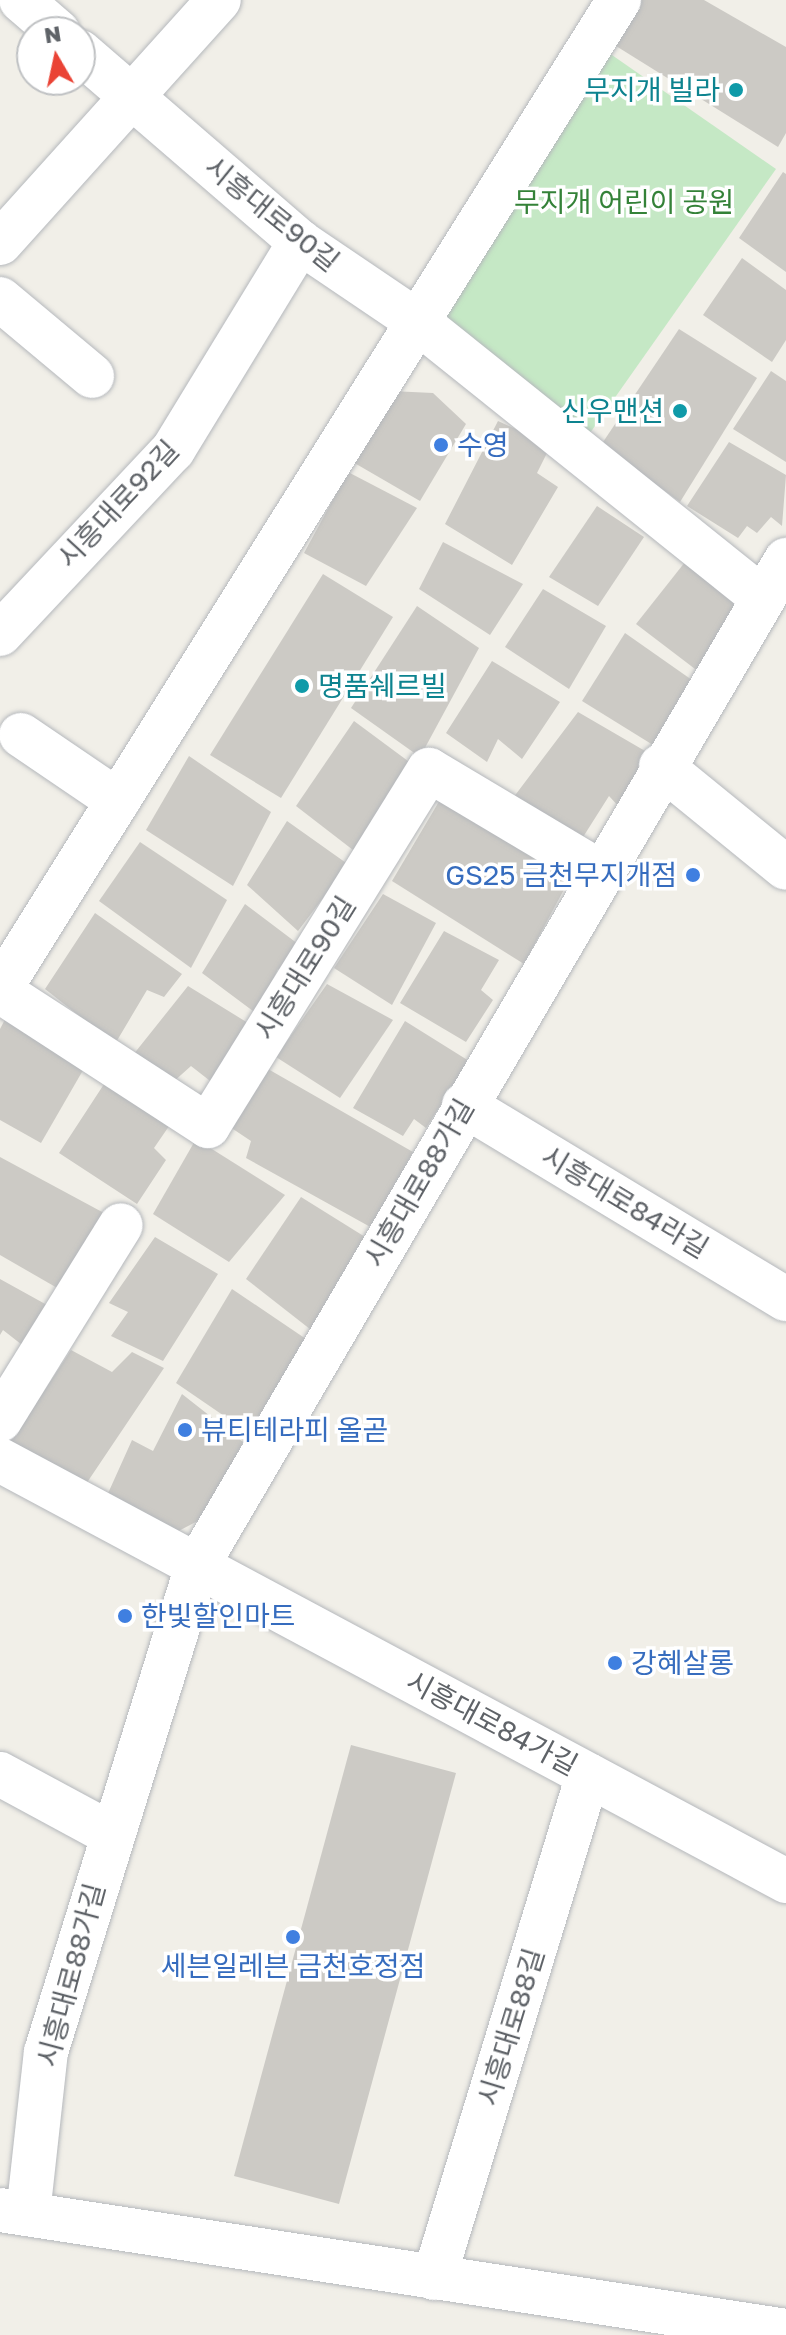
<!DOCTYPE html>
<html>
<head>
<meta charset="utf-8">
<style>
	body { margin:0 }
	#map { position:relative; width:786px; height:2335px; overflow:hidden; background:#f1efe8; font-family:"Golos Text","Noto Sans KR",sans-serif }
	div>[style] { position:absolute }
	.green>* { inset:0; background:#c5e8c5 }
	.building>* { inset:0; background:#cccac5 }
	.roads { filter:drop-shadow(0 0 2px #b5b8bc) drop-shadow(0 0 2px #b5b8bc) }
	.minor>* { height:44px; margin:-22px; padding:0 22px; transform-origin:22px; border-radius:22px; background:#fff }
	.dots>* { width:22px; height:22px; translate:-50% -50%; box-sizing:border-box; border:4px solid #fff; border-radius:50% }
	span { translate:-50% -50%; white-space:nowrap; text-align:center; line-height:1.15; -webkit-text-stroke:7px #fff; paint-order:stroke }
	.culture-label { font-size:28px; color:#0d838f }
	.right { translate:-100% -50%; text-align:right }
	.left { translate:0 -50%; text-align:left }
	.park-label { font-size:28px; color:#348238 }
	.street-label { font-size:28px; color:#5f6368 }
	.shop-label { font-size:28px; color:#366cbe }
	.north { position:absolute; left:16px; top:16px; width:80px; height:80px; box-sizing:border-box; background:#fff; border:2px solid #bfc1c3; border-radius:50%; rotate:351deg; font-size:22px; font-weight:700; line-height:32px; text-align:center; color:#5f6368 }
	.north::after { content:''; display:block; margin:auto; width:28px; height:36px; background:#ea4335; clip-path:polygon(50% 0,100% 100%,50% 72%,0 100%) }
</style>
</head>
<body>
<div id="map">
	<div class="green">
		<i style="clip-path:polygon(599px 46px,776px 169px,590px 433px,425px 310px)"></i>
	</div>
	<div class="building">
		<i style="clip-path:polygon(636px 0,704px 0,786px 47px,786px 133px,778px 147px,608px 41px)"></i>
		<i style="clip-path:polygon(783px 172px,786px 174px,786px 272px,739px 238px)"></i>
		<i style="clip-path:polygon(742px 258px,786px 290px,786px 340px,772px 362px,703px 315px)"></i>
		<i style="clip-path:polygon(679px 329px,757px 378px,680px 502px,601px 445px)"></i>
		<i style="clip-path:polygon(771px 371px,786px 381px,786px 462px,733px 429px)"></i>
		<i style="clip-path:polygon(391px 391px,433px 393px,466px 424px,420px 501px,351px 461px)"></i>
		<i style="clip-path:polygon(498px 421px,551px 445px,537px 473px,558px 487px,512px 565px,445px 524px)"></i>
		<i style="clip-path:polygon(729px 442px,786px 475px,782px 526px,771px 517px,757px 533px,747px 526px,738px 538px,687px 506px)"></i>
		<i style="clip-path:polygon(348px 472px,417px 508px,366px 586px,304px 553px)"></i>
		<i style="clip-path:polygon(597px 506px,644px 537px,598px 606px,549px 577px)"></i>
		<i style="clip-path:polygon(443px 542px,523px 584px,490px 635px,419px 589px)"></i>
		<i style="clip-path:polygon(689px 557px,729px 582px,736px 612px,699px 672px,636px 624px)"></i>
		<i style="clip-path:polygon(323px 574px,393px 617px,281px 798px,210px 755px)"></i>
		<i style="clip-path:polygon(543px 589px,606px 626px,569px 689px,505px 647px)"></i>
		<i style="clip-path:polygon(417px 606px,479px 648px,420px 757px,351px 708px)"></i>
		<i style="clip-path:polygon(625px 633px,692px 680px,653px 745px,582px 701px)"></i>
		<i style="clip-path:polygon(492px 661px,560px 702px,522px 759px,498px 739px,487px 762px,446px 733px)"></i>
		<i style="clip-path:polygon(578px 712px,652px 755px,622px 810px,609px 796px,578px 845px,513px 798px)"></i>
		<i style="clip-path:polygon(354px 721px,412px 764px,353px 850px,296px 806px)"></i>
		<i style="clip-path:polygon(189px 756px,271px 812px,233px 886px,146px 830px)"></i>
		<i style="clip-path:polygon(444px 793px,574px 871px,524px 964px,392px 881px)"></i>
		<i style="clip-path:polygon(287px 821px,349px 865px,337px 897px,326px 894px,298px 931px,247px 885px)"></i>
		<i style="clip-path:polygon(140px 842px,227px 900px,191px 968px,99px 901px)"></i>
		<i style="clip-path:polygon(383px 894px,436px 923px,392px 1005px,334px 968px)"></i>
		<i style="clip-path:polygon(245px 904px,302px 947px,287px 975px,278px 969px,257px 1014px,202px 973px)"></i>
		<i style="clip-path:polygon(95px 913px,182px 974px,164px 997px,147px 990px,115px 1044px,45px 989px)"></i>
		<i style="clip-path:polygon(444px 931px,499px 960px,481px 990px,493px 1000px,466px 1042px,400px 1003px)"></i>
		<i style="clip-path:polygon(327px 984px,393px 1020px,340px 1098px,276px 1057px)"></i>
		<i style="clip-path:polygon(188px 986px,248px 1023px,214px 1084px,191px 1066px,172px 1083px,133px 1055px)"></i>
		<i style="clip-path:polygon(10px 1010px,86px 1065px,41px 1143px,0 1120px,0 1029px)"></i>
		<i style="clip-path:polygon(405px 1021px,469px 1061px,426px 1128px,414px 1119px,403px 1136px,353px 1108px)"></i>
		<i style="clip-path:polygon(268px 1069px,413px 1152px,374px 1229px,246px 1158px,251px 1141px,230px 1127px)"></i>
		<i style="clip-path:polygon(108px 1078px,176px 1116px,154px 1148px,166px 1160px,137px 1204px,59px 1153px)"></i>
		<i style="clip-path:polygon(196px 1139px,285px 1195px,229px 1262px,153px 1214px)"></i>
		<i style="clip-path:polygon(0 1157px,104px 1213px,59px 1289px,0 1255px)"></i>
		<i style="clip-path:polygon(301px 1197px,370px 1240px,315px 1333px,246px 1279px)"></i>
		<i style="clip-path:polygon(155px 1237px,218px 1274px,163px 1361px,111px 1336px,128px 1312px,109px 1303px)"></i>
		<i style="clip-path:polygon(0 1279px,47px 1305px,26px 1348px,3px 1330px,0 1335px)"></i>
		<i style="clip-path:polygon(232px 1289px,306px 1339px,249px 1433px,176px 1383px)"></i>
		<i style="clip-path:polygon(71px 1350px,112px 1372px,132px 1352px,164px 1368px,82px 1490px,6px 1449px)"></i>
		<i style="clip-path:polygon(182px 1394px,243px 1442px,211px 1514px,169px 1536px,105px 1500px,132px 1440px,153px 1451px)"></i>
		<i style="clip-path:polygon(351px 1745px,456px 1773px,339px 2204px,234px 2176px)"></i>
	</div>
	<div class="roads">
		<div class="minor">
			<i style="left:21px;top:0;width:49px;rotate:40.9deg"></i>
			<i style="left:80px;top:52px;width:291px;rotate:40.8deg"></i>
			<i style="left:300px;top:242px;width:143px;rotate:34.1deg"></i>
			<i style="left:418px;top:322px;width:438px;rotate:38.7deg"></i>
			<i style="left:0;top:243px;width:327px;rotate:-48deg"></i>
			<i style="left:0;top:299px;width:120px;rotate:39.9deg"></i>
			<i style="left:0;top:634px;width:253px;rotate:-46.8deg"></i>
			<i style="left:173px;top:450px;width:244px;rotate:-58.6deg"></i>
			<i style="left:21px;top:735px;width:117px;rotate:34.2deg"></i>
			<i style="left:661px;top:766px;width:161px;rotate:39.2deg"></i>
			<i style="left:0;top:989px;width:1167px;rotate:-57.96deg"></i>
			<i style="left:0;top:991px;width:248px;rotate:33deg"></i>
			<i style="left:208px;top:1126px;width:419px;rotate:-58.2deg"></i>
			<i style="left:429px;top:770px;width:199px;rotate:30.8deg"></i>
			<i style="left:464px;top:1105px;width:376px;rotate:31.1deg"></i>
			<i style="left:0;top:1420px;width:229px;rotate:-58.2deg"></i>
			<i style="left:0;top:1460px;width:892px;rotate:28.17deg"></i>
			<i style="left:0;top:1774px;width:126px;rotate:28.4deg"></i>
			<i style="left:0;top:2210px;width:795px;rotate:8.75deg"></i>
			<i style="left:28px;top:2214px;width:163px;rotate:-83.7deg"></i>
			<i style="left:46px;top:2052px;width:509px;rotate:-72.74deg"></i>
			<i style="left:197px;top:1566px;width:1166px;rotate:-59.65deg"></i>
			<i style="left:434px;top:2278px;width:526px;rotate:-72.98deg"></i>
		</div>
	</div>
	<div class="dots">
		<i style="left:736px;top:90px;background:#0f9aa8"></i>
		<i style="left:680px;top:411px;background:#0f9aa8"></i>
		<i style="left:441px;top:445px;background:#3f7fe0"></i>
		<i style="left:302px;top:686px;background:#0f9aa8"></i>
		<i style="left:693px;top:875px;background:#3f7fe0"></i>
		<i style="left:185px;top:1430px;background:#3f7fe0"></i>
		<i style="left:125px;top:1616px;background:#3f7fe0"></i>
		<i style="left:615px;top:1663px;background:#3f7fe0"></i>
		<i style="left:293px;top:1937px;background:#3f7fe0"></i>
	</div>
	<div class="culture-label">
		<span class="right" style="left:720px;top:90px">무지개 빌라</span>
		<span class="right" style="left:664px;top:411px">신우맨션</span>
		<span class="left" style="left:318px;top:686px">명품쉐르빌</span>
	</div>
	<div class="park-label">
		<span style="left:624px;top:202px">무지개 어린이 공원</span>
	</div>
	<div class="street-label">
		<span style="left:272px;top:214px;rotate:39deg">시흥대로90길</span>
		<span style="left:118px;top:504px;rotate:-47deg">시흥대로92길</span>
		<span style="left:305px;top:968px;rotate:-58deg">시흥대로90길</span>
		<span style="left:419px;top:1183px;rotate:-60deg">시흥대로88가길</span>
		<span style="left:625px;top:1202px;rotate:31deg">시흥대로84라길</span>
		<span style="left:492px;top:1723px;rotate:28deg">시흥대로84가길</span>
		<span style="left:71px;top:1975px;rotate:-75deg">시흥대로88가길</span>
		<span style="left:511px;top:2027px;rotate:-73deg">시흥대로88길</span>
	</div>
	<div class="shop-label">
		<span class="left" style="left:457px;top:445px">수영</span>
		<span class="right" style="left:677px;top:875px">GS25 금천무지개점</span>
		<span class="left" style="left:201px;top:1430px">뷰티테라피 올곧</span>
		<span class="left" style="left:141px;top:1616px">한빛할인마트</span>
		<span class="left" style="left:631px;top:1663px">강혜살롱</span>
		<span style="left:293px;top:1966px">세븐일레븐 금천호정점</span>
	</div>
	<div class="north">N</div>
</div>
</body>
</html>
